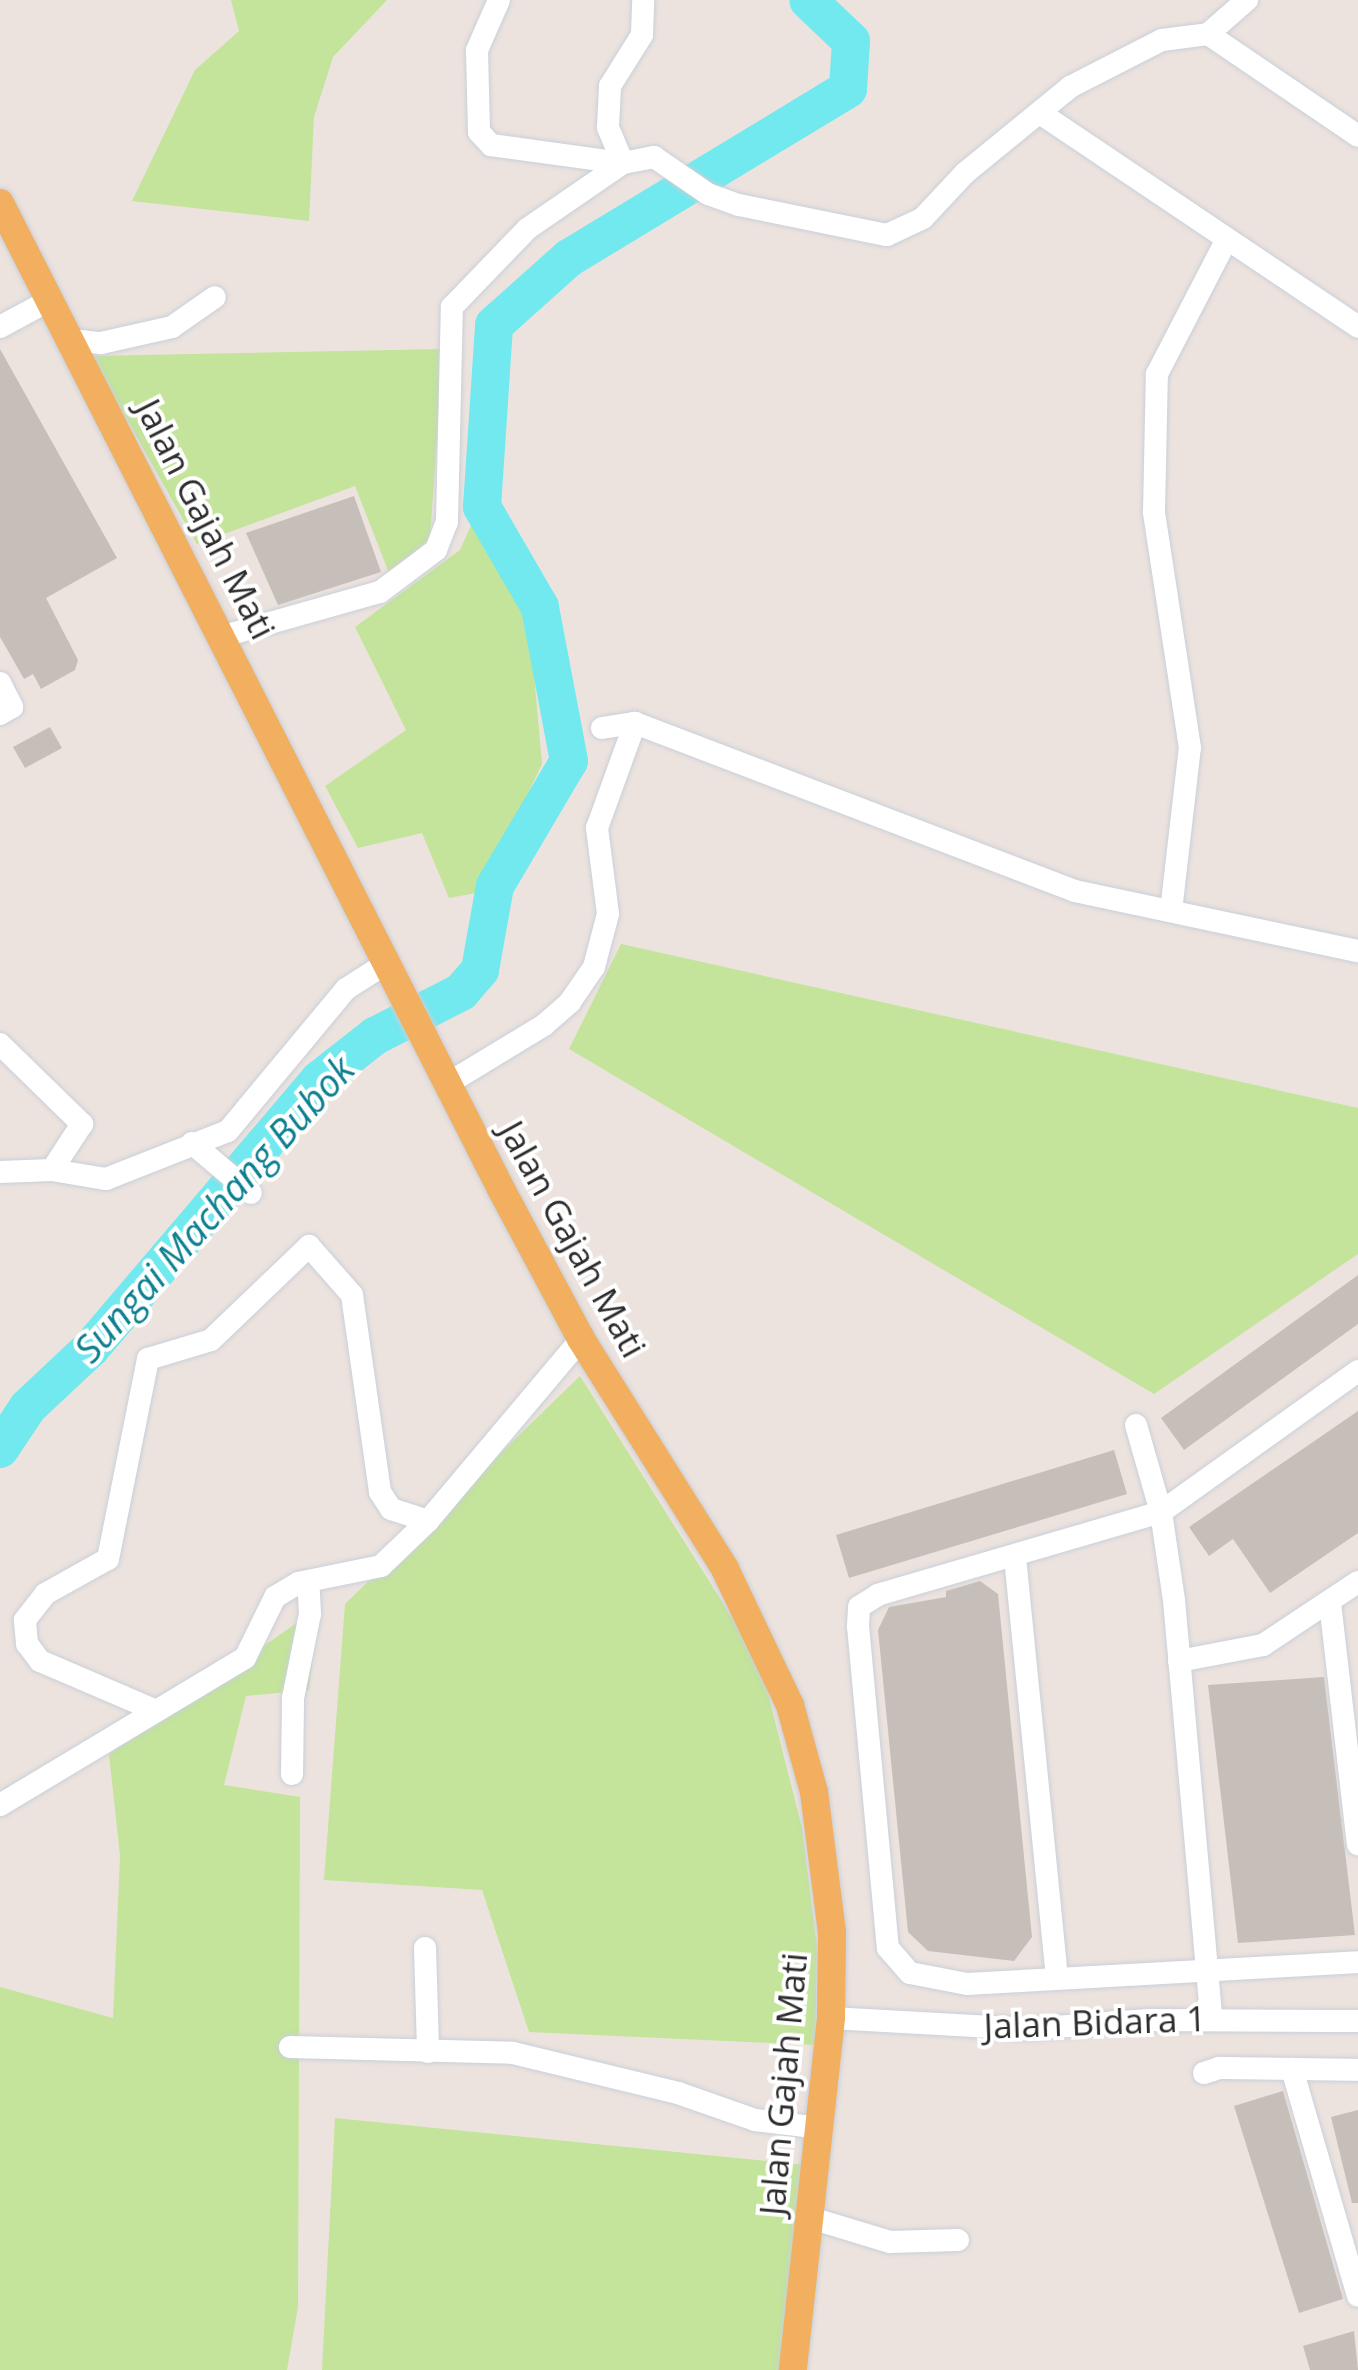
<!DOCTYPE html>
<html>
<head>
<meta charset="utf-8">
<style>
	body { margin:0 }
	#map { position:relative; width:1358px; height:2370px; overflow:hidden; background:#ede3de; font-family:"Open Sans",sans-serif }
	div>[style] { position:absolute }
	.green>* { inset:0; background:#c3e49a }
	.river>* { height:38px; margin:-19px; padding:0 19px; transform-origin:19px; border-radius:19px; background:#71e9ef }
	.building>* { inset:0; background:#c6bfb9 }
	.roads { filter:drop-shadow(0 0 2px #c9d0d9) drop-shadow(0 0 2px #c9d0d9) }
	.minor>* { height:22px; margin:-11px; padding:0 11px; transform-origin:11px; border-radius:11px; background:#fff }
	.major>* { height:28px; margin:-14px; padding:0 14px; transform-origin:14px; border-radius:14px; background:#f1af5f }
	span { translate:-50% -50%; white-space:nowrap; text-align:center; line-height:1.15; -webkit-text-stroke:8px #fff; paint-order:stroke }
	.street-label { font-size:35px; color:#2c2c2c }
	.water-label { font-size:38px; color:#0d8090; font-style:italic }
</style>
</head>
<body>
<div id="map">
	<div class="green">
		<i style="clip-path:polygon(231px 0,387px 0,333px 57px,314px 117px,309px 221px,132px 201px,195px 70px,239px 31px)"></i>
		<i style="clip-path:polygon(443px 349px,430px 539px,389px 573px,355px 486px,197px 544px,91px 356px)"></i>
		<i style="clip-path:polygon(474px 519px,529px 618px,542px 764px,481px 892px,449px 898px,422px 833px,358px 848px,325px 786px,406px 730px,355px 627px,460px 550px)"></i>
		<i style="clip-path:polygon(621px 944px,1358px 1108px,1358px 1254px,1154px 1394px,569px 1049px)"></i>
		<i style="clip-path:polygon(580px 1376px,760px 1662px,802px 1828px,817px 1947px,815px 2045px,529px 2032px,482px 1890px,324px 1880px,345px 1604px)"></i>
		<i style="clip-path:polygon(318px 1608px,309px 1690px,246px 1696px,224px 1785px,300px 1797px,298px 2307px,287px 2370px,0 2370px,0 1987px,113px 2018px,120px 1856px,109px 1754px)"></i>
		<i style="clip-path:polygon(335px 2118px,806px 2165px,780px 2370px,322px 2370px)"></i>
	</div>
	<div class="river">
		<i style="left:0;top:1449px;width:50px;rotate:-56.3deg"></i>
		<i style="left:28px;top:1407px;width:86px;rotate:-43.1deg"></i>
		<i style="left:91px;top:1348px;width:352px;rotate:-49.6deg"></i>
		<i style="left:319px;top:1080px;width:71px;rotate:-38.2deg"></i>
		<i style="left:375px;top:1036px;width:97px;rotate:-27.1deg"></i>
		<i style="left:461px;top:992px;width:29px;rotate:-49deg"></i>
		<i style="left:480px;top:970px;width:85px;rotate:-79.9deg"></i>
		<i style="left:495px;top:886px;width:145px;rotate:-59.4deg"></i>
		<i style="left:569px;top:761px;width:157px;rotate:-100.7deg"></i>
		<i style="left:540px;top:607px;width:116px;rotate:-120.1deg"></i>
		<i style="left:482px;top:507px;width:182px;rotate:-86.2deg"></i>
		<i style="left:494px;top:325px;width:101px;rotate:-41.8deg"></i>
		<i style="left:569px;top:258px;width:326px;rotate:-31.2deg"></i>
		<i style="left:848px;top:89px;width:48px;rotate:-86.4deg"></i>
		<i style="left:851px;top:41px;width:59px;rotate:-136.4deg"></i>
	</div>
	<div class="building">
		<i style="clip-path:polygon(0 349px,117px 558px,46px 598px,78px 660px,75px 670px,41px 689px,33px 674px,24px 679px,0 637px)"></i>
		<i style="clip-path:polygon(354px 496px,381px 572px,278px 605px,246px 533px)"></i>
		<i style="clip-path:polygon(50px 727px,62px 748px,25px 768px,13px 747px)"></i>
		<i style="clip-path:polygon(1358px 1275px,1358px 1324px,1184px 1450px,1161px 1418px)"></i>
		<i style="clip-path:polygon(1358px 1411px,1358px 1533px,1270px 1593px,1233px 1539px,1209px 1556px,1189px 1527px)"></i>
		<i style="clip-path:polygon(1114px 1450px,1127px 1494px,849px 1578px,836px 1535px)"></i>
		<i style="clip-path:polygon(980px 1581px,998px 1594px,1032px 1937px,1014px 1961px,928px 1951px,908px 1932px,878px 1630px,889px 1607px,946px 1597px,946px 1591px)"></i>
		<i style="clip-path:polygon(1324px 1677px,1355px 1935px,1238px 1943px,1208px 1685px)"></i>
		<i style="clip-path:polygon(1283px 2091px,1343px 2299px,1299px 2313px,1234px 2106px)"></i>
		<i style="clip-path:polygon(1358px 2110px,1358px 2203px,1352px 2203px,1331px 2117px)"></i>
		<i style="clip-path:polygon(1354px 2331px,1358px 2370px,1310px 2370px,1303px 2346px)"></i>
	</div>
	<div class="roads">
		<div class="minor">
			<i style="left:499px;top:0;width:55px;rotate:113.7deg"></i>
			<i style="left:477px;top:50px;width:82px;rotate:88.6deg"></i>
			<i style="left:479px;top:132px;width:18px;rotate:47deg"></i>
			<i style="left:491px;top:145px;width:133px;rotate:7.8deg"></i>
			<i style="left:1208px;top:34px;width:181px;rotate:34.2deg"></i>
			<i style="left:1040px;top:113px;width:383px;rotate:33.9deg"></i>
			<i style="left:623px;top:163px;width:39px;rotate:-113deg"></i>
			<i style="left:608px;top:127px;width:41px;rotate:-87.2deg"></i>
			<i style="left:610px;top:86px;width:60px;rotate:-57.9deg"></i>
			<i style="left:642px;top:35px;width:35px;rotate:-88deg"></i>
			<i style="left:0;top:327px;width:57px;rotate:-28.4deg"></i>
			<i style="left:71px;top:340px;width:30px;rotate:6deg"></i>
			<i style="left:101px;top:343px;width:73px;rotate:-12.7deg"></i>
			<i style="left:172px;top:327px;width:52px;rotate:-34.9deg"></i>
			<i style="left:224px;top:636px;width:162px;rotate:-15.8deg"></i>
			<i style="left:380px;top:592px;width:70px;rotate:-36.9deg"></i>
			<i style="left:436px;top:550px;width:30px;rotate:-69deg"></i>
			<i style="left:447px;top:522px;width:215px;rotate:-88.7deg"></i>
			<i style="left:452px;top:307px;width:108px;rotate:-46.1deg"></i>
			<i style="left:527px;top:229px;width:116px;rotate:-34.5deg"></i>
			<i style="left:623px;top:163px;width:32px;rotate:-11deg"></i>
			<i style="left:654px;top:157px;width:65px;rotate:34.4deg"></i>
			<i style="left:708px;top:194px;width:33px;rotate:20deg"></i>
			<i style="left:739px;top:205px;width:151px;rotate:11.5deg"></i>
			<i style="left:887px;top:235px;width:40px;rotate:-25deg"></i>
			<i style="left:923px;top:218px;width:62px;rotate:-47deg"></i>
			<i style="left:965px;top:173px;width:136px;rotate:-39.3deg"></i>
			<i style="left:1070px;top:87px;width:103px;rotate:-27.1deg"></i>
			<i style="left:1162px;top:40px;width:46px;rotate:-7.4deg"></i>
			<i style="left:1208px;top:34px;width:52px;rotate:-41.1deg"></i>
			<i style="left:0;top:683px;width:27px;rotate:63deg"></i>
			<i style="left:12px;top:707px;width:14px;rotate:150deg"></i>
			<i style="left:602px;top:728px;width:33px;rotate:-9deg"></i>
			<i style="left:635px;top:723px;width:471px;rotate:20.9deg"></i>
			<i style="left:1075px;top:891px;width:289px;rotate:12deg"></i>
			<i style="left:1171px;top:911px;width:164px;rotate:-83.4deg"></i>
			<i style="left:1190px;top:748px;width:239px;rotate:-98.7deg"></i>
			<i style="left:1154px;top:512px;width:138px;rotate:-88.8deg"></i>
			<i style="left:1157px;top:374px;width:150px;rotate:-62.6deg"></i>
			<i style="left:0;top:1044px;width:115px;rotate:44.3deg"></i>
			<i style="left:82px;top:1124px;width:55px;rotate:123.1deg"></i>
			<i style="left:447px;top:1084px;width:114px;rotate:-31.3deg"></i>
			<i style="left:544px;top:1025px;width:35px;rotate:-41deg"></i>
			<i style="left:570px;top:1002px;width:42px;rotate:-55.6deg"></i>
			<i style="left:594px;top:967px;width:55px;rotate:-75.2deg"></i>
			<i style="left:608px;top:914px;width:87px;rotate:-97.3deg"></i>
			<i style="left:597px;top:828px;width:112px;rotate:-70.1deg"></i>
			<i style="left:192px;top:1143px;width:77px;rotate:40.3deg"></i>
			<i style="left:0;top:1172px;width:52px;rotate:-2.2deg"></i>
			<i style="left:52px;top:1170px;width:55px;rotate:9.5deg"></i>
			<i style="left:106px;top:1179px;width:131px;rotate:-21.5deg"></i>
			<i style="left:228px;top:1131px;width:185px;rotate:-50.3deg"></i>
			<i style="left:346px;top:989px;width:46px;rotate:-32.7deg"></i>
			<i style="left:1358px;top:1371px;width:242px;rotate:144.4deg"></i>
			<i style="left:1161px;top:1512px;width:295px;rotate:163.7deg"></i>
			<i style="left:878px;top:1595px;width:22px;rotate:148deg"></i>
			<i style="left:859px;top:1607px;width:19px;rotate:93deg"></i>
			<i style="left:858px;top:1626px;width:323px;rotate:84.7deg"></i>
			<i style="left:888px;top:1948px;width:33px;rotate:49deg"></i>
			<i style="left:910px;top:1973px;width:58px;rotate:10.9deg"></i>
			<i style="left:967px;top:1984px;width:392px;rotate:-3.2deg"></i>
			<i style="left:1136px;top:1425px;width:91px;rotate:74deg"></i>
			<i style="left:1161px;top:1512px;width:89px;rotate:81.6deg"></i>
			<i style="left:1174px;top:1600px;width:420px;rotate:84.9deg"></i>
			<i style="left:1015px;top:1557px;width:423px;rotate:84.3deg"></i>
			<i style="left:1330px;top:1603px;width:243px;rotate:83.4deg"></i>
			<i style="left:1179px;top:1661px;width:86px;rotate:-10.8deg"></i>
			<i style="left:1263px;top:1645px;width:114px;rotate:-33.6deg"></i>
			<i style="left:152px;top:1709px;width:122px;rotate:-156.8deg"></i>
			<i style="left:40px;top:1661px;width:21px;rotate:-127deg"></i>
			<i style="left:27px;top:1644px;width:24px;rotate:-95deg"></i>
			<i style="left:25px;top:1620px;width:33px;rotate:-52deg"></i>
			<i style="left:45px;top:1594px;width:72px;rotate:-29.1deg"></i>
			<i style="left:108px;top:1559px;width:204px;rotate:-78.7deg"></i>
			<i style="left:148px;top:1359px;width:66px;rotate:-16.8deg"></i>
			<i style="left:211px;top:1340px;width:136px;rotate:-43.8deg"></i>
			<i style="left:309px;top:1246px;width:65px;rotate:48.7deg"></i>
			<i style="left:352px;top:1295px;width:199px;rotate:81.9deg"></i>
			<i style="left:380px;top:1492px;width:20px;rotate:57deg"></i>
			<i style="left:391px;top:1509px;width:39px;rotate:18deg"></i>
			<i style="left:292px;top:1774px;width:76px;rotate:-89.2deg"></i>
			<i style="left:293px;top:1698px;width:86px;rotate:-78.6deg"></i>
			<i style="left:310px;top:1614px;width:33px;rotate:-93deg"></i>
			<i style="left:0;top:1805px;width:286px;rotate:-31deg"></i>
			<i style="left:245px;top:1658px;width:68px;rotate:-63.8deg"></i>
			<i style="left:275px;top:1597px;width:27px;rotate:-31deg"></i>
			<i style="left:298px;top:1583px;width:85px;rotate:-11.6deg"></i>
			<i style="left:381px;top:1566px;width:65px;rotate:-43.8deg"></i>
			<i style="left:428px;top:1521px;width:238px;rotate:-49.9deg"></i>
			<i style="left:425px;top:1948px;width:104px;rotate:88.3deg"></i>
			<i style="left:831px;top:2018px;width:197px;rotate:3.2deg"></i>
			<i style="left:1028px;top:2029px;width:121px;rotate:-4.3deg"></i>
			<i style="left:1149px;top:2020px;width:209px;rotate:0.3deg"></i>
			<i style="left:290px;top:2047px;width:223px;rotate:1.5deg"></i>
			<i style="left:513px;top:2053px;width:170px;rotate:13.6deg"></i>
			<i style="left:678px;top:2093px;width:82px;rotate:19.3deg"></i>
			<i style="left:755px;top:2120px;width:65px;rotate:7deg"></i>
			<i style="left:1292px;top:2069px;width:236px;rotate:73.8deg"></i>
			<i style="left:1204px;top:2073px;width:16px;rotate:-18deg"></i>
			<i style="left:1219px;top:2068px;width:139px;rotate:0.8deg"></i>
			<i style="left:811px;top:2218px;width:83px;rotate:16.9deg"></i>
			<i style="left:890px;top:2242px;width:68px;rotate:-1.7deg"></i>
		</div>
		<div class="major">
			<i style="left:0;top:203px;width:1106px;rotate:63.06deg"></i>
			<i style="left:501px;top:1189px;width:170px;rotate:61.9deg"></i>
			<i style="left:581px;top:1339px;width:271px;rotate:57.9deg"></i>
			<i style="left:725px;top:1569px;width:151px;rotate:64.5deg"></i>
			<i style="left:790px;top:1705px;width:90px;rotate:74.6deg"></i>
			<i style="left:814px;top:1792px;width:142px;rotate:82.7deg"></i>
			<i style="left:832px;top:1933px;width:85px;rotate:90.7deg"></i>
			<i style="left:831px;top:2018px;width:354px;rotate:96.2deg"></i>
		</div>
	</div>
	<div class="street-label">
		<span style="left:206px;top:519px;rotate:63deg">Jalan Gajah Mati</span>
		<span style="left:573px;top:1239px;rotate:61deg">Jalan Gajah Mati</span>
		<span style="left:1095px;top:2022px;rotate:-2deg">Jalan Bidara 1</span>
		<span style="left:783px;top:2084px;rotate:-85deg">Jalan Gajah Mati</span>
	</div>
	<div class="water-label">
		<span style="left:214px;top:1209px;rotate:-48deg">Sungai Machang Bubok</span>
	</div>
</div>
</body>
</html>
